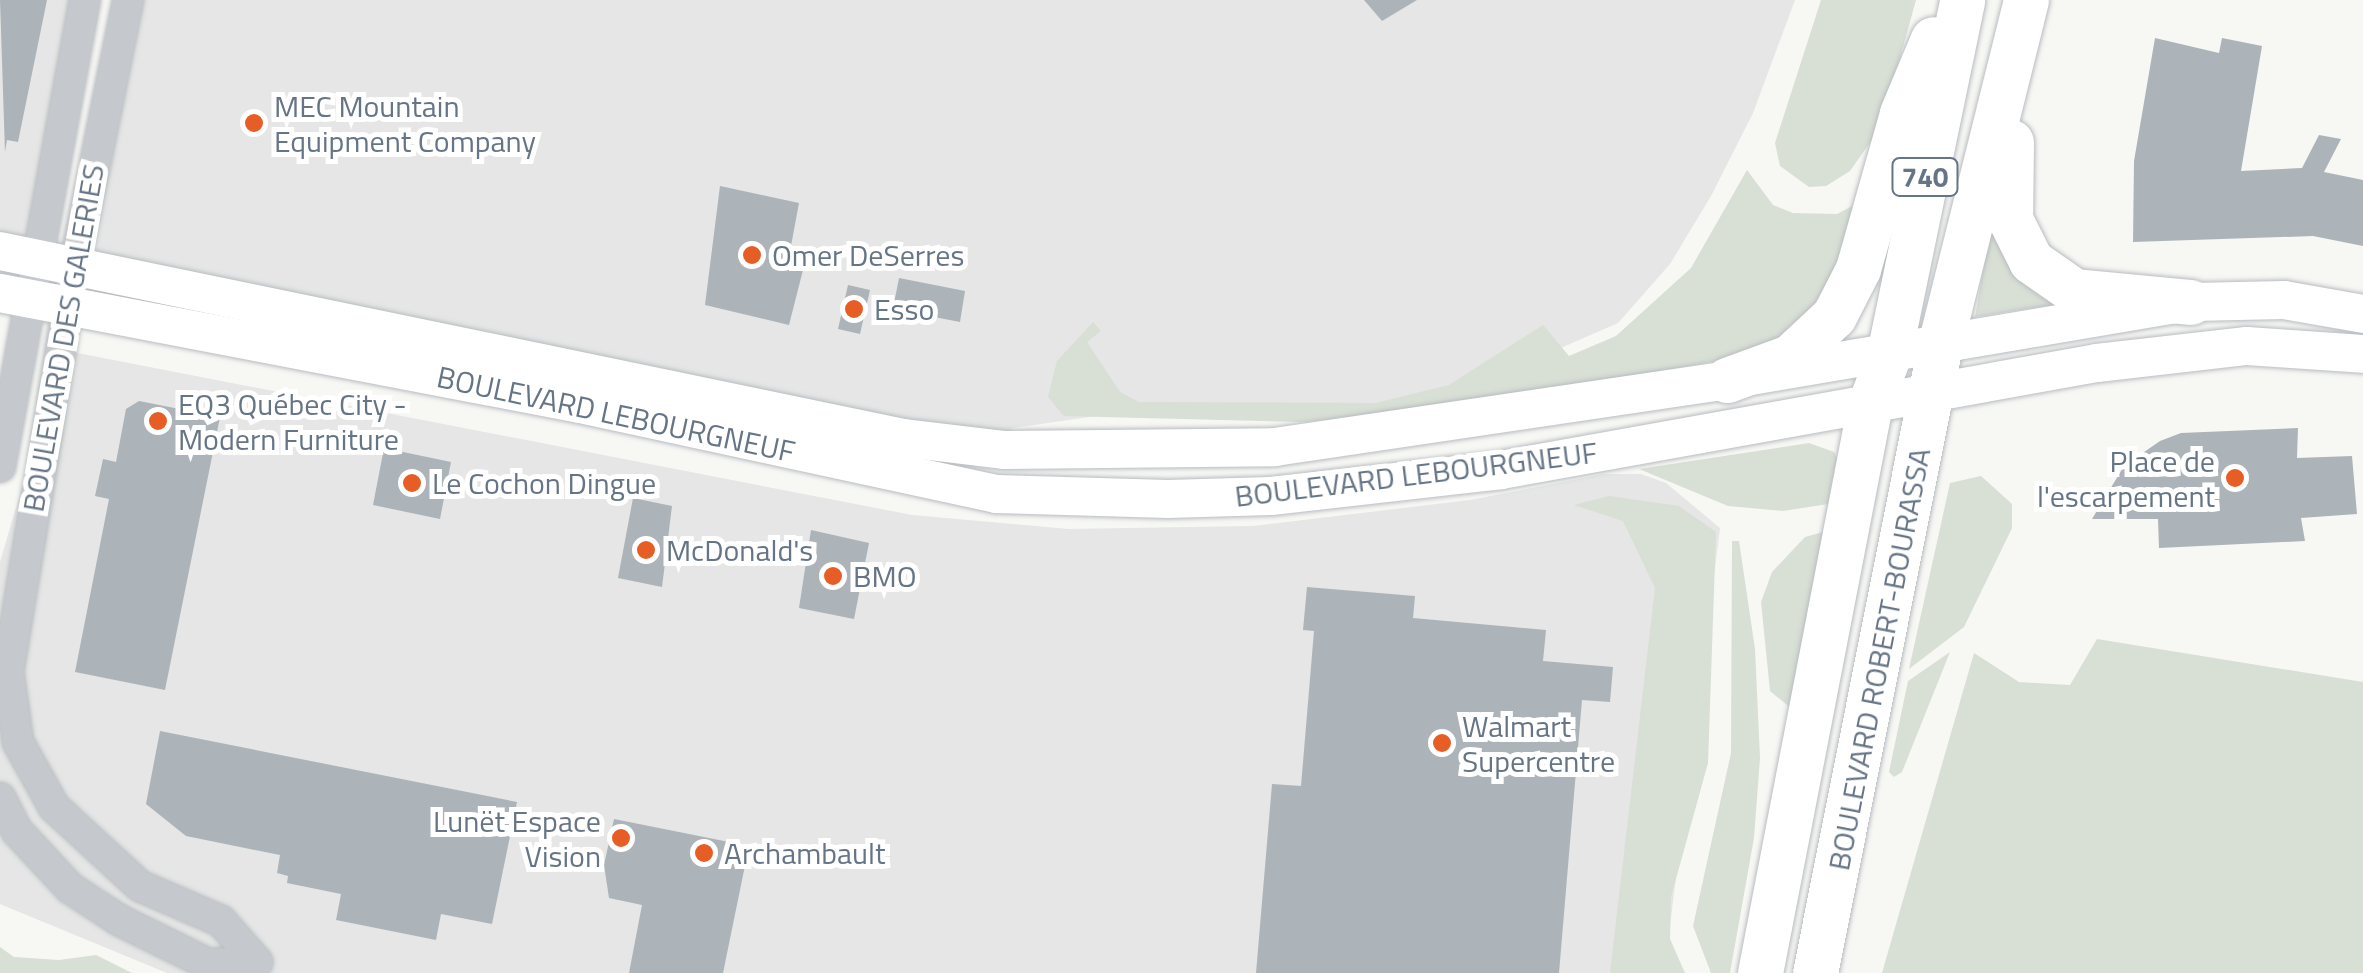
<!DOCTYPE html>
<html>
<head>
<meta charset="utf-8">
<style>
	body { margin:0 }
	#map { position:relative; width:2363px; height:973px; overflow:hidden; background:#f7f7f4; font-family:"Titillium Web",sans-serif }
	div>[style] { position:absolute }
	.built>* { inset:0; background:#e5e6e5 }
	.green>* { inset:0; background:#d8dfd5 }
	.building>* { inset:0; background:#acb3b9 }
	.roads { filter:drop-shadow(0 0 2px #b8bcc0) drop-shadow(0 0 2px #b8bcc0) }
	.minor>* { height:30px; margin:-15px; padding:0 15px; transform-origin:15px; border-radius:15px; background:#c5c8cc }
	.major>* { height:38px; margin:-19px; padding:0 19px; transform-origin:19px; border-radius:19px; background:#fff }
	.highway>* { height:45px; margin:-22.5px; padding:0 22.5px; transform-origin:22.5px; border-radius:22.5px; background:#fff }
	.dots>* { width:28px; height:28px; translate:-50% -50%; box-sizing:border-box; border:5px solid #fff; border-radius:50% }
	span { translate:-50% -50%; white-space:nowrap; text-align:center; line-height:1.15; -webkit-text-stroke:10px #fff; paint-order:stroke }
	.shield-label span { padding:2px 8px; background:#fff; border:2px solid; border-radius:8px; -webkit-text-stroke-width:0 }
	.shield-label { font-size:28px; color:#667586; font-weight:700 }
	.poi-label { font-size:30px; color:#667586 }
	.left { translate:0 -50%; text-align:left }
	.right { translate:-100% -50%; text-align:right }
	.street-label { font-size:30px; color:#667586 }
</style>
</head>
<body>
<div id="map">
	<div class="built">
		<i style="clip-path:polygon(0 0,89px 0,37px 259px,0 251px)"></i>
		<i style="clip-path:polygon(128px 0,1795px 0,1753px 113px,1711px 196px,1670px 264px,1618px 323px,1425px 407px,1344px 421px,1124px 412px,1012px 428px,1005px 450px,75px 263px)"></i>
		<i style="clip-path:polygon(62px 350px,912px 515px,1068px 529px,1253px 526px,1470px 500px,1604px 474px,1641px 474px,1666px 483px,1720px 528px,1664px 973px,167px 973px,0 904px,0 562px)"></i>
	</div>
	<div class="green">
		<i style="clip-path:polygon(1821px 0,1916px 0,1881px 127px,1850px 171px,1826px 186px,1809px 187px,1780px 166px,1775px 143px)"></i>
		<i style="clip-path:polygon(1747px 170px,1773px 205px,1793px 213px,1837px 214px,1858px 203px,1829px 282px,1805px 318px,1782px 340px,1752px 354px,1471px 408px,1301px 422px,1064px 416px,1048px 397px,1057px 361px,1093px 322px,1101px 331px,1087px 342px,1120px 392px,1139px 402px,1376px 403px,1449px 385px,1543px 325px,1569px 356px,1616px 336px,1691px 268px)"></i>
		<i style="clip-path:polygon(1996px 195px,2065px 303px,1975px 317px)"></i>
		<i style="clip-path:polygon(1809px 443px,1834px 452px,1841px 465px,1792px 709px,1770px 691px,1761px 602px,1772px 572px,1805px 537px,1823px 532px,1828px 504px,1783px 511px,1728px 506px,1639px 469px)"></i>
		<i style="clip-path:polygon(1981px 476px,2012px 504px,2012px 528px,1964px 627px,1909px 669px,1950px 483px)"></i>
		<i style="clip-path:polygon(1609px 496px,1679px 506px,1716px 532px,1708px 763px,1671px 897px,1670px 939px,1685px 973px,1610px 973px,1655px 588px,1623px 521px,1574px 505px)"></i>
		<i style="clip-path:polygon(1732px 541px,1739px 541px,1755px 649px,1760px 758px,1754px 838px,1730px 973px,1711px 973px,1693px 926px,1731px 753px)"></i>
		<i style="clip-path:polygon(2097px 639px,2363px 682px,2363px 973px,1882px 973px,1974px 653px,2019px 682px,2070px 685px)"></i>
		<i style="clip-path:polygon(1950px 652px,1902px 772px,1894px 777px,1889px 772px,1908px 681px)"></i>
		<i style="clip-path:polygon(0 947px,14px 957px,59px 960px,96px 955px,132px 973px,0 973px)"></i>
	</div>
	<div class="building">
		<i style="clip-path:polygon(0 0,47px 0,18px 142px,7px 140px,5px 152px)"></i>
		<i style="clip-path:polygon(1364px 0,1417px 0,1382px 21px)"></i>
		<i style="clip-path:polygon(2155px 38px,2219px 53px,2222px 38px,2262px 46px,2241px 171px,2302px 168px,2319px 135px,2341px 139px,2324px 172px,2363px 180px,2363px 246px,2313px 236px,2133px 242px,2134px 161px)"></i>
		<i style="clip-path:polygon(720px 186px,799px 203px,788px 262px,804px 266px,789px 325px,705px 305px)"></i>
		<i style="clip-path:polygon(899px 278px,965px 291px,960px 322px,893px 309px)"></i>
		<i style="clip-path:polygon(848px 285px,870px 290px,860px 334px,838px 329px)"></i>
		<i style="clip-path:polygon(139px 401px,220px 417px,165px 690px,75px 672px,109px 499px,95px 496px,103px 459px,116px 462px,126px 409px)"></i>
		<i style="clip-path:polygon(2298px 428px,2297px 458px,2352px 456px,2357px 514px,2301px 518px,2305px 541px,2159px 548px,2158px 519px,2092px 519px,2124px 466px,2160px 441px,2181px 433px)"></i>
		<i style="clip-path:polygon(384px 448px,451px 462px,440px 519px,373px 505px)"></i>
		<i style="clip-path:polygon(633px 498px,672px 506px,662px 587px,618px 578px)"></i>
		<i style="clip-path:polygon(811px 530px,869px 543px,854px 619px,799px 608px)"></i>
		<i style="clip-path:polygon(1307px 587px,1415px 596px,1413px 618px,1546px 630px,1543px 661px,1613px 667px,1610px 702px,1582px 700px,1559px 973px,1256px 973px,1272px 784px,1301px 786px,1314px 631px,1303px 630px)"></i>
		<i style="clip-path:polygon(160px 731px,517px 802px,492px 924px,441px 914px,436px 940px,336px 920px,341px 894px,287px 883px,288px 876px,277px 873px,280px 855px,186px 836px,146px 804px)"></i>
		<i style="clip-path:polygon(614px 819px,749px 846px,723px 973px,629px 973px,642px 905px,609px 898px,604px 865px)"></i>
	</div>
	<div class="roads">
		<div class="minor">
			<i style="left:128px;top:0;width:268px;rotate:101.4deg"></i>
			<i style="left:75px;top:263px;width:413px;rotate:99.3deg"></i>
			<i style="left:8px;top:671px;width:72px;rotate:82deg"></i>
			<i style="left:18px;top:742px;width:74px;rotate:61deg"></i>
			<i style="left:54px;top:807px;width:117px;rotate:42.6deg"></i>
			<i style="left:140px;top:886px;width:88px;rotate:23.4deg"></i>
			<i style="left:221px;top:921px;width:55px;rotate:48.7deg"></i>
			<i style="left:0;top:467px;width:475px;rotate:-79.7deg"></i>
			<i style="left:0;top:798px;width:37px;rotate:63deg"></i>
			<i style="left:17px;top:831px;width:78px;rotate:47.1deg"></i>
			<i style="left:70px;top:888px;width:59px;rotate:33.1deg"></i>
			<i style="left:119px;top:920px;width:99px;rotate:26.3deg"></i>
			<i style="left:208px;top:964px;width:49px;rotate:-2.3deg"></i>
		</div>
		<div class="major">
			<i style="left:0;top:251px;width:923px;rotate:11.69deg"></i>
			<i style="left:904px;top:438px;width:102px;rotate:6.8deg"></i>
			<i style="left:1005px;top:450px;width:270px;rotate:-0.6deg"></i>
			<i style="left:1275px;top:447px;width:457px;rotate:-8.4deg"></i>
			<i style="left:1727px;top:380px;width:470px;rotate:-9.6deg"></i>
			<i style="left:2190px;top:302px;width:94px;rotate:-1.2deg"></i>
			<i style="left:2284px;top:300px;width:80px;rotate:10deg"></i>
			<i style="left:0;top:293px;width:591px;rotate:10.83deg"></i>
			<i style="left:580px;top:404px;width:426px;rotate:12.2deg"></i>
			<i style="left:996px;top:494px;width:172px;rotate:1.7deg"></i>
			<i style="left:1168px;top:499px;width:103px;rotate:-1.7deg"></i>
			<i style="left:1271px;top:496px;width:231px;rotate:-6.4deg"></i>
			<i style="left:1501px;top:470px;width:606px;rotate:-10.18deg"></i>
			<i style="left:2097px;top:363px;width:151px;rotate:-6.5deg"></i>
			<i style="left:2247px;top:346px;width:116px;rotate:3.9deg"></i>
		</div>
		<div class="highway">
			<i style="left:2011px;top:142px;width:77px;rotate:90.7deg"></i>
			<i style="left:2010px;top:219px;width:47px;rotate:63.4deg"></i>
			<i style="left:2031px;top:261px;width:52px;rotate:34.9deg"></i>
			<i style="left:2074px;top:291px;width:117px;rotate:5.4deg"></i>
			<i style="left:1727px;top:380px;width:67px;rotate:-20.1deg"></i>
			<i style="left:1790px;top:357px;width:60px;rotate:-43deg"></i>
			<i style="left:1834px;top:316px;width:53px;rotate:-62.9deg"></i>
			<i style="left:1858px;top:269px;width:162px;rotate:-74.2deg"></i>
			<i style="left:1902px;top:113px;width:80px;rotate:-67.3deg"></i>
			<i style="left:1760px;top:973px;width:580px;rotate:-79.06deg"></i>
			<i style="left:1870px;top:404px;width:53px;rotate:-69.2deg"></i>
			<i style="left:1889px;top:354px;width:361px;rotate:-78.3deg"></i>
			<i style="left:1815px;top:973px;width:640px;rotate:-78.74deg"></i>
			<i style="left:1940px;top:345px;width:356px;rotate:-76deg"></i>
		</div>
	</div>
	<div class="dots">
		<i style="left:254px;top:123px;background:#e65e25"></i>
		<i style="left:752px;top:255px;background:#e65e25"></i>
		<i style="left:854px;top:309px;background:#e65e25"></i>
		<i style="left:158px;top:421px;background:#e65e25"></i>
		<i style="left:2235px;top:478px;background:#e65e25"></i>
		<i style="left:412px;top:483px;background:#e65e25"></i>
		<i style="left:646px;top:550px;background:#e65e25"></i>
		<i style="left:833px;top:576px;background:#e65e25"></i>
		<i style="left:1442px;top:743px;background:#e65e25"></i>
		<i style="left:621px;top:838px;background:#e65e25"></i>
		<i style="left:704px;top:853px;background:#e65e25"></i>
	</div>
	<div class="shield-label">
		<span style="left:1925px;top:177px">740</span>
	</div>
	<div class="poi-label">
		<span class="left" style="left:274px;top:123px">MEC Mountain<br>Equipment Company</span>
		<span class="left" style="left:772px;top:255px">Omer DeSerres</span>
		<span class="left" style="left:874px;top:309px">Esso</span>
		<span class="left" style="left:178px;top:421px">EQ3 Québec City -<br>Modern Furniture</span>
		<span class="right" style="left:2215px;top:478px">Place de<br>l'escarpement</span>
		<span class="left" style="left:432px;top:483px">Le Cochon Dingue</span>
		<span class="left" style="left:666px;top:550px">McDonald's</span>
		<span class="left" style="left:853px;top:576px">BMO</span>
		<span class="left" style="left:1462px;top:743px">Walmart<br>Supercentre</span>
		<span class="right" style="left:601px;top:838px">Lunët Espace<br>Vision</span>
		<span class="left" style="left:724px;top:853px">Archambault</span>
	</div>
	<div class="street-label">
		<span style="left:63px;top:338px;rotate:-80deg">BOULEVARD DES GALERIES</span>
		<span style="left:616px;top:414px;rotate:12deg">BOULEVARD LEBOURGNEUF</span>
		<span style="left:1416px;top:474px;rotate:-7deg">BOULEVARD LEBOURGNEUF</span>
		<span style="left:1879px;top:659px;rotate:-79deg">BOULEVARD ROBERT-BOURASSA</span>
	</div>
</div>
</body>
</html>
